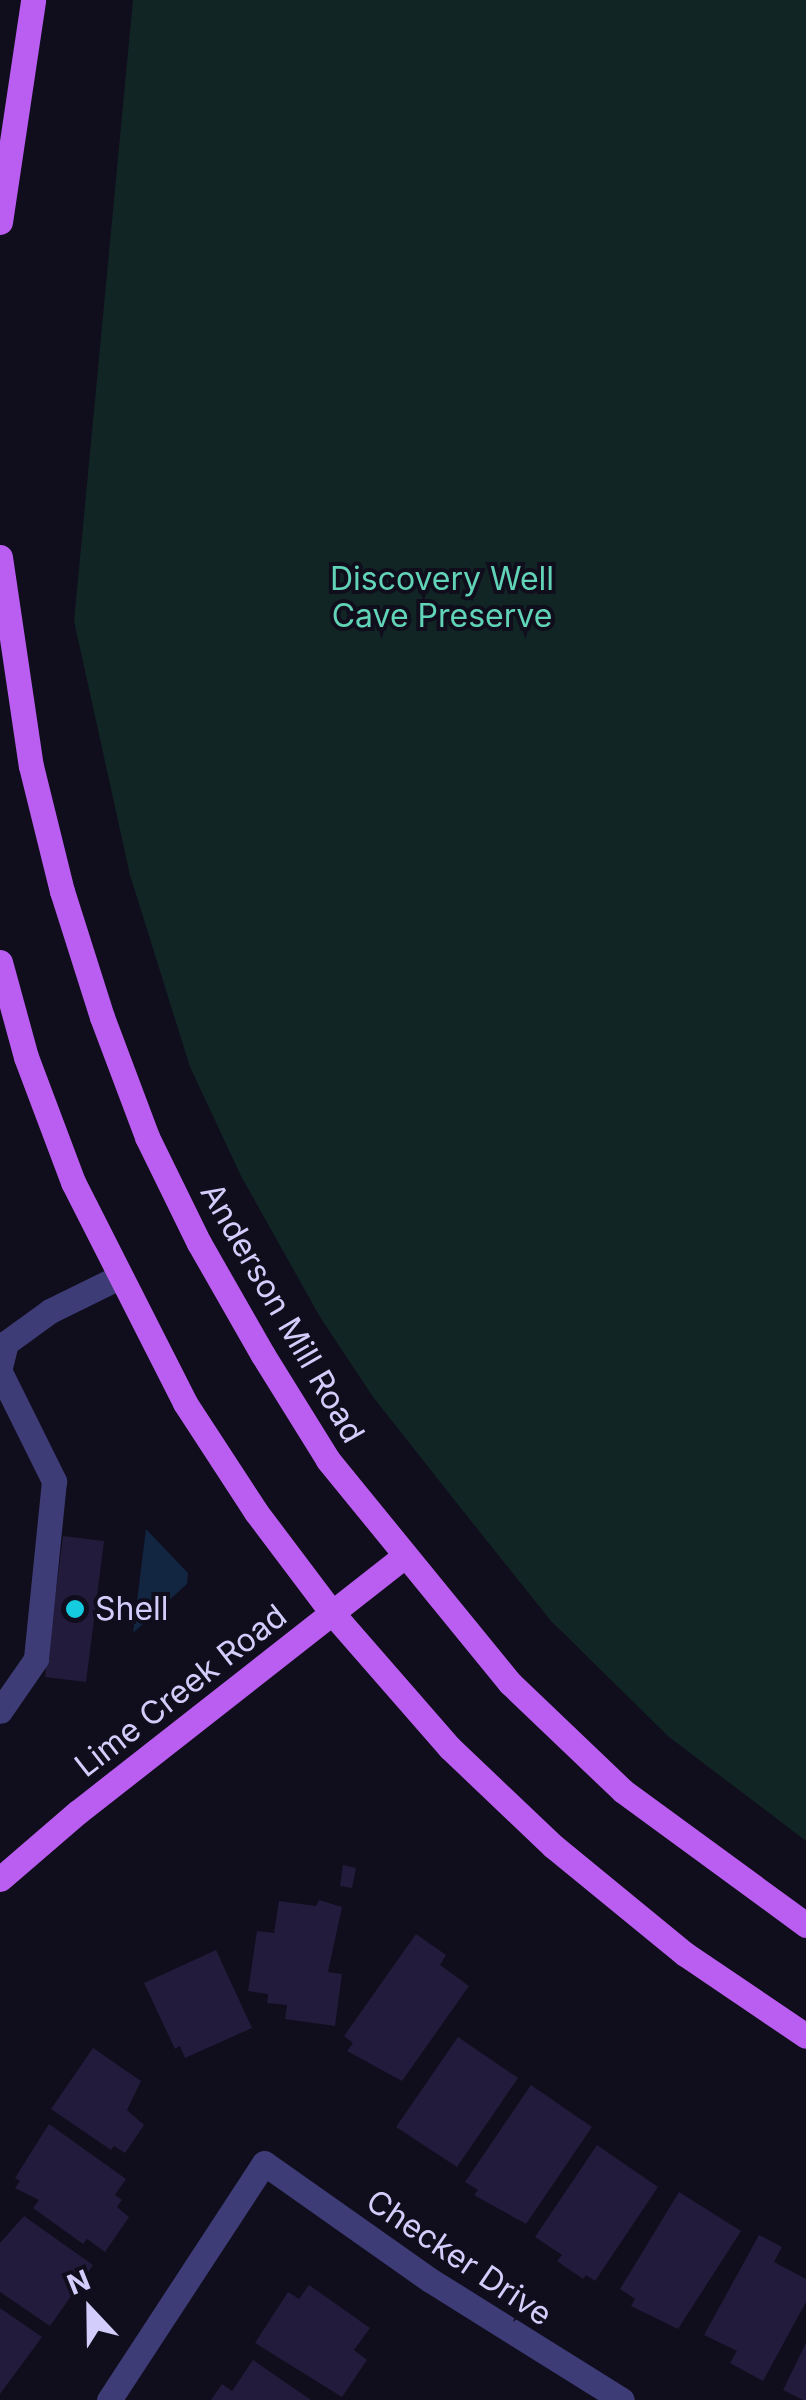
<!DOCTYPE html>
<html>
<head>
<meta charset="utf-8">
<style>
	body { margin:0 }
	#map { position:relative; width:806px; height:2400px; overflow:hidden; background:#100d1c; font-family:Inter,sans-serif }
	div>[style] { position:absolute }
	.green>* { inset:0; background:#112525 }
	.water>* { inset:0; background:#122541 }
	.building>* { inset:0; background:#221b3b }
	.minor>* { height:25px; margin:-12.5px; padding:0 12.5px; transform-origin:12.5px; border-radius:12.5px; background:#3e3c77 }
	.major>* { height:25px; margin:-12.5px; padding:0 12.5px; transform-origin:12.5px; border-radius:12.5px; background:#b95ef0 }
	.dots>* { width:28px; height:28px; translate:-50% -50%; box-sizing:border-box; border:5px solid #100d1c; border-radius:50% }
	span { translate:-50% -50%; white-space:nowrap; text-align:center; line-height:1.15; -webkit-text-stroke:8px #100d1c; paint-order:stroke }
	.park-label { font-size:32px; color:#61d3b6 }
	.street-label { font-size:32px; color:#d2cdfa }
	.poi-label { font-size:32px; color:#d2cdfa }
	.left { translate:0 -50%; text-align:left }
	.north { position:absolute; left:40px; top:2260px; width:100px; height:100px; -webkit-text-stroke:8px #100d1c; paint-order:stroke; rotate:338deg; font-size:28px; font-weight:700; line-height:40px; text-align:center; color:#d2cdfa }
	.north::after { content:''; display:block; margin:auto; width:35px; height:45px; background:#d2cdfa; clip-path:polygon(50% 0,100% 100%,50% 72%,0 100%) }
</style>
</head>
<body>
<div id="map">
	<div class="green">
		<i style="clip-path:polygon(133px 0,806px 0,806px 1841px,669px 1737px,551px 1621px,467px 1516px,373px 1397px,320px 1317px,241px 1176px,190px 1067px,130px 875px,74px 621px)"></i>
	</div>
	<div class="water">
		<i style="clip-path:polygon(146px 1529px,188px 1573px,187px 1584px,133px 1633px)"></i>
	</div>
	<div class="building">
		<i style="clip-path:polygon(63px 1536px,104px 1541px,86px 1682px,45px 1677px)"></i>
		<i style="clip-path:polygon(343px 1865px,356px 1868px,352px 1888px,340px 1886px)"></i>
		<i style="clip-path:polygon(319px 1900px,342px 1907px,328px 1972px,342px 1974px,335px 2026px,285px 2019px,287px 2005px,267px 2003px,268px 1994px,248px 1991px,257px 1931px,274px 1933px,279px 1901px,316px 1906px)"></i>
		<i style="clip-path:polygon(416px 1934px,446px 1955px,440px 1965px,469px 1986px,402px 2081px,347px 2051px,353px 2043px,344px 2036px)"></i>
		<i style="clip-path:polygon(216px 1950px,252px 2028px,185px 2058px,180px 2046px,175px 2049px,144px 1983px)"></i>
		<i style="clip-path:polygon(458px 2037px,518px 2078px,457px 2167px,396px 2127px)"></i>
		<i style="clip-path:polygon(93px 2048px,141px 2081px,127px 2110px,144px 2125px,125px 2153px,114px 2146px,111px 2150px,51px 2109px)"></i>
		<i style="clip-path:polygon(531px 2085px,592px 2127px,526px 2224px,474px 2195px,478px 2190px,465px 2182px)"></i>
		<i style="clip-path:polygon(49px 2124px,126px 2179px,115px 2195px,122px 2200px,117px 2207px,129px 2217px,105px 2252px,87px 2239px,83px 2244px,33px 2208px,39px 2200px,15px 2188px,20px 2181px,15px 2178px)"></i>
		<i style="clip-path:polygon(597px 2145px,658px 2187px,595px 2281px,586px 2275px,583px 2279px,557px 2261px,562px 2255px,535px 2237px)"></i>
		<i style="clip-path:polygon(679px 2192px,741px 2231px,678px 2329px,631px 2306px,635px 2299px,620px 2289px)"></i>
		<i style="clip-path:polygon(24px 2216px,93px 2265px,50px 2326px,0 2292px,0 2243px)"></i>
		<i style="clip-path:polygon(759px 2235px,782px 2247px,774px 2262px,806px 2279px,806px 2302px,763px 2381px,730px 2363px,737px 2351px,704px 2335px)"></i>
		<i style="clip-path:polygon(309px 2285px,370px 2328px,354px 2350px,367px 2360px,342px 2397px,255px 2343px,288px 2292px,299px 2299px)"></i>
		<i style="clip-path:polygon(0 2308px,42px 2337px,0 2394px)"></i>
		<i style="clip-path:polygon(806px 2343px,806px 2400px,803px 2400px,783px 2390px)"></i>
		<i style="clip-path:polygon(253px 2360px,311px 2400px,211px 2400px,222px 2384px,232px 2391px)"></i>
	</div>
	<div class="minor">
		<i style="left:0;top:1367px;width:25px;rotate:-76deg"></i>
		<i style="left:6px;top:1343px;width:54px;rotate:-36deg"></i>
		<i style="left:50px;top:1311px;width:77px;rotate:-26.2deg"></i>
		<i style="left:0;top:1372px;width:122px;rotate:63.6deg"></i>
		<i style="left:54px;top:1481px;width:179px;rotate:95.8deg"></i>
		<i style="left:36px;top:1659px;width:63px;rotate:124.7deg"></i>
		<i style="left:109px;top:2400px;width:283px;rotate:-56.8deg"></i>
		<i style="left:264px;top:2163px;width:203px;rotate:35.2deg"></i>
		<i style="left:430px;top:2280px;width:226px;rotate:32deg"></i>
	</div>
	<div class="major">
		<i style="left:0;top:222px;width:224px;rotate:-81.5deg"></i>
		<i style="left:0;top:557px;width:211px;rotate:81.6deg"></i>
		<i style="left:31px;top:766px;width:129px;rotate:76.1deg"></i>
		<i style="left:62px;top:891px;width:132px;rotate:72.4deg"></i>
		<i style="left:102px;top:1017px;width:128px;rotate:69.4deg"></i>
		<i style="left:147px;top:1137px;width:118px;rotate:63.9deg"></i>
		<i style="left:199px;top:1243px;width:129px;rotate:60.3deg"></i>
		<i style="left:263px;top:1355px;width:123px;rotate:58.2deg"></i>
		<i style="left:328px;top:1460px;width:288px;rotate:50.8deg"></i>
		<i style="left:510px;top:1683px;width:156px;rotate:43.7deg"></i>
		<i style="left:623px;top:1791px;width:227px;rotate:36.2deg"></i>
		<i style="left:0;top:962px;width:98px;rotate:74.7deg"></i>
		<i style="left:26px;top:1057px;width:134px;rotate:69.4deg"></i>
		<i style="left:73px;top:1182px;width:248px;rotate:63.1deg"></i>
		<i style="left:185px;top:1403px;width:130px;rotate:56.9deg"></i>
		<i style="left:256px;top:1512px;width:128px;rotate:53deg"></i>
		<i style="left:333px;top:1614px;width:178px;rotate:48.9deg"></i>
		<i style="left:450px;top:1748px;width:142px;rotate:43.6deg"></i>
		<i style="left:553px;top:1846px;width:171px;rotate:39.3deg"></i>
		<i style="left:685px;top:1954px;width:146px;rotate:34.1deg"></i>
		<i style="left:0;top:1879px;width:103px;rotate:-40.7deg"></i>
		<i style="left:78px;top:1812px;width:413px;rotate:-38.1deg"></i>
	</div>
	<div class="dots">
		<i style="left:75px;top:1609px;background:#14cbdf"></i>
	</div>
	<div class="park-label">
		<span style="left:442px;top:598px">Discovery Well<br>Cave Preserve</span>
	</div>
	<div class="street-label">
		<span style="left:282px;top:1313px;rotate:60deg">Anderson Mill Road</span>
		<span style="left:181px;top:1691px;rotate:-38deg">Lime Creek Road</span>
		<span style="left:459px;top:2258px;rotate:34deg">Checker Drive</span>
	</div>
	<div class="poi-label">
		<span class="left" style="left:95px;top:1609px">Shell</span>
	</div>
	<div class="north">N</div>
</div>
</body>
</html>
